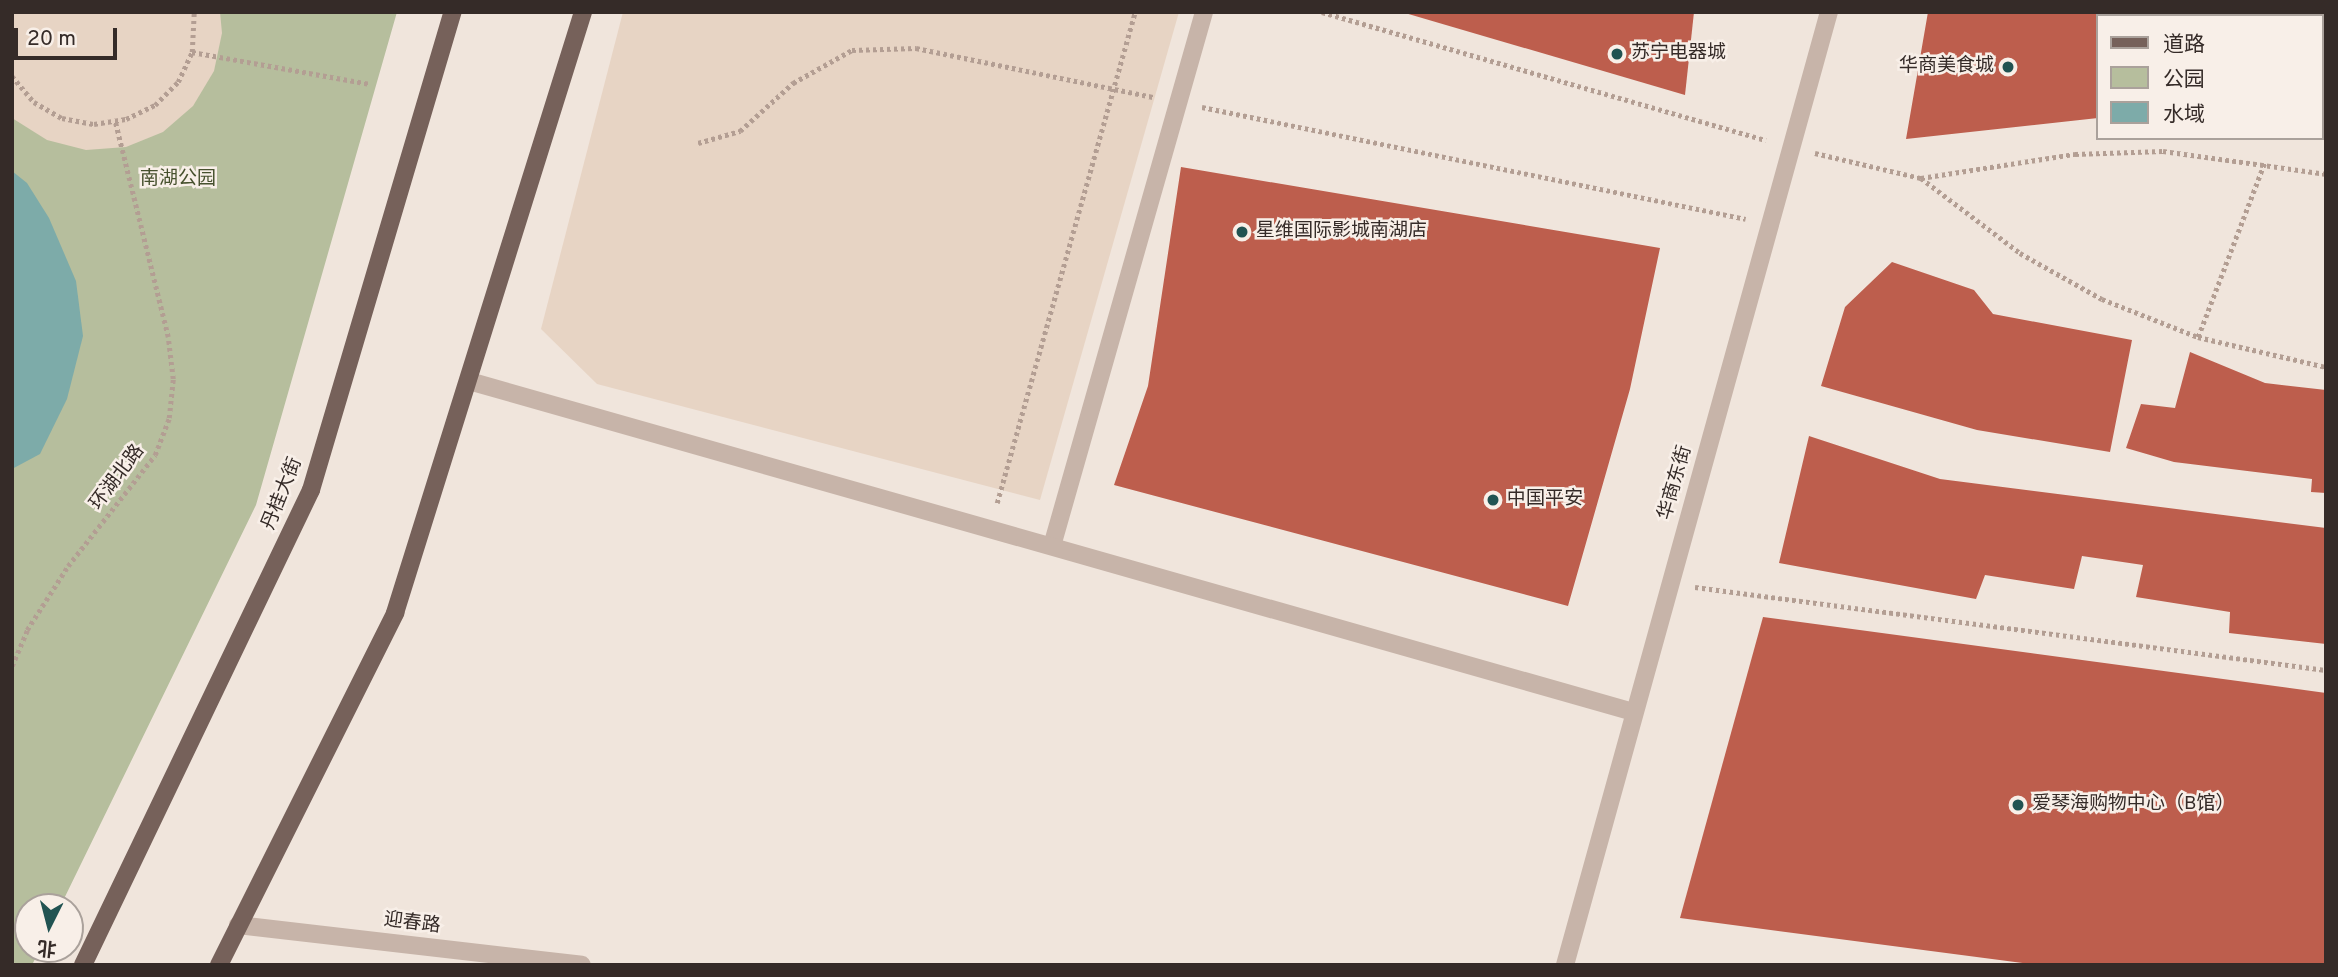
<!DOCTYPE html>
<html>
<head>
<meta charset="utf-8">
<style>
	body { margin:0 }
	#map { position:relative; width:2338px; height:977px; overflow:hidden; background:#f0e5dc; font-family:Overpass,"Noto Sans SC",sans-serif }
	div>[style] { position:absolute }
	.green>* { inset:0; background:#b6be9d }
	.plaza>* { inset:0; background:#e7d4c4 }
	.water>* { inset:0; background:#7daba9 }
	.building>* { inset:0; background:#bd5e4d }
	.path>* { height:4.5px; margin-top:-2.25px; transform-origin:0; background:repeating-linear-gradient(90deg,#b39e93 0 3.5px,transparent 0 7px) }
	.service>* { height:18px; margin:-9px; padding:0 9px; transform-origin:9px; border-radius:9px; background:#c7b4a9 }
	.minor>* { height:18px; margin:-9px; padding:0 9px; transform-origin:9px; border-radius:9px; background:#c7b4a9 }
	.primary>* { height:18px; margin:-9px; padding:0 9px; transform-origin:9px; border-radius:9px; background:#76615a }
	.dots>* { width:19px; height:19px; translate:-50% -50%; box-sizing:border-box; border:4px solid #f8efe8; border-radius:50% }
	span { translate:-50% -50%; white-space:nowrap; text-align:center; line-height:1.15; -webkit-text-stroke:5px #f8efe8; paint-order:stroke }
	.poi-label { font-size:19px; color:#352b28 }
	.left { translate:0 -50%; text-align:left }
	.right { translate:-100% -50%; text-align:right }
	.park-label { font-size:19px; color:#47512e }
	.street-label { font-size:19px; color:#352b28 }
	.frame { position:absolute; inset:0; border:14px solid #352b28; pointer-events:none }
	.legend { position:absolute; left:2096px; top:14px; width:228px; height:126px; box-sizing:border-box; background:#f8efe8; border:2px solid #aaa19b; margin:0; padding:9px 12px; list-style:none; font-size:21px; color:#352b28 }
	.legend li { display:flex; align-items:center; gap:14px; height:35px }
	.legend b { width:35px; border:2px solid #aaa19b }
	.north { position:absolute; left:14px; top:893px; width:70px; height:70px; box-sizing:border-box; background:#f8efe8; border:2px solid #aaa19b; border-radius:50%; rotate:186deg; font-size:19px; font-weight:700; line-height:28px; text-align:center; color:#352b28 }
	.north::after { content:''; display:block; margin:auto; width:24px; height:32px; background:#215352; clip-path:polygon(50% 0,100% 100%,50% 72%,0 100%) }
	.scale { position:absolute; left:14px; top:28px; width:103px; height:32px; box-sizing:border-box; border:4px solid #352b28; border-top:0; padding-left:9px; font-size:21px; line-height:24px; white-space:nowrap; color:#352b28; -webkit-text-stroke:5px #f8efe8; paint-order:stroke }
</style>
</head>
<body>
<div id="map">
	<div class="green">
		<i style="clip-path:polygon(12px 12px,397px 12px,256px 505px,60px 907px,28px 907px,28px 949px,40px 949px,32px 965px,12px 965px)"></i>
	</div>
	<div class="plaza">
		<i style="clip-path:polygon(12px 12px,220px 12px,222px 33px,214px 71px,193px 106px,163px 132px,126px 147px,86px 150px,47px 140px,12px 118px)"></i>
		<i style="clip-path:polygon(623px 12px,1179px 12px,1040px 500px,597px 384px,541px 329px)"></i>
	</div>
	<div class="water">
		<i style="clip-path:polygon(12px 171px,27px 183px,49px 218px,76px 281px,83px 336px,67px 399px,40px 454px,12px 469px)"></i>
	</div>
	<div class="building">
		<i style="clip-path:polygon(1405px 12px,1694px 12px,1685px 95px,1405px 13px)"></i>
		<i style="clip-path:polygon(1928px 12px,2288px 12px,2289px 16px,2098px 16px,2098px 118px,1906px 139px)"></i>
		<i style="clip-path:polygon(1181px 167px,1660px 248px,1630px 389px,1568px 606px,1114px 485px,1148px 386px)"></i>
		<i style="clip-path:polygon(1892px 262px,1974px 290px,1993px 314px,2132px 340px,2110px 452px,1977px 430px,1821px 386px,1845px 307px)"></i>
		<i style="clip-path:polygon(2190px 352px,2265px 383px,2326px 390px,2326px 493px,2311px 492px,2312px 479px,2174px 462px,2126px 448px,2141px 404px,2175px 408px)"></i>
		<i style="clip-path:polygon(1809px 436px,1940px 479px,2326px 528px,2326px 644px,2229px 633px,2230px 612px,2136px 597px,2143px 565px,2082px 556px,2074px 589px,1985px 575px,1976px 599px,1779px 563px)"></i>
		<i style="clip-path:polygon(1763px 617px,2326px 693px,2326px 965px,2037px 965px,1680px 918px)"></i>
	</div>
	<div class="path">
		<i style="left:1322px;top:12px;width:462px;rotate:16.1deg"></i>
		<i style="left:2321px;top:12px;width:4px;rotate:76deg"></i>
		<i style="left:2322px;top:20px;width:27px;rotate:82deg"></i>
		<i style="left:192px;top:52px;width:181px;rotate:10.2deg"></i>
		<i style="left:12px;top:76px;width:34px;rotate:50deg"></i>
		<i style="left:34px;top:102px;width:32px;rotate:30deg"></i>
		<i style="left:62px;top:118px;width:33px;rotate:11deg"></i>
		<i style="left:94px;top:124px;width:32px;rotate:-9deg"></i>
		<i style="left:126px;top:119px;width:32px;rotate:-26deg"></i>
		<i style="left:155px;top:105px;width:33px;rotate:-45deg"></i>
		<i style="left:178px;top:82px;width:33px;rotate:-65deg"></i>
		<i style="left:192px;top:52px;width:40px;rotate:-87.1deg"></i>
		<i style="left:1202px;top:107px;width:555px;rotate:11.63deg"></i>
		<i style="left:698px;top:143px;width:44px;rotate:-15.9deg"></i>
		<i style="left:740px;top:131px;width:72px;rotate:-42.2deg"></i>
		<i style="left:793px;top:83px;width:68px;rotate:-29.2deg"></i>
		<i style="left:852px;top:50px;width:64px;rotate:-1.8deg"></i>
		<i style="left:916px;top:48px;width:242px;rotate:11.7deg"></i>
		<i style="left:1815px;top:153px;width:109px;rotate:13.3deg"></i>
		<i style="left:1921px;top:178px;width:156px;rotate:-8.9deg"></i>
		<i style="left:2075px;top:154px;width:88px;rotate:-2deg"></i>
		<i style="left:2163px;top:151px;width:165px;rotate:8deg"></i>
		<i style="left:1921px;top:178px;width:124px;rotate:37.1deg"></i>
		<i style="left:2020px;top:253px;width:94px;rotate:29.3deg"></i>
		<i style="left:2102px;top:299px;width:103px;rotate:21.6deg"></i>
		<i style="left:2198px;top:337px;width:131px;rotate:13.2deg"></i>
		<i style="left:2198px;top:337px;width:187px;rotate:-69.1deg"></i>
		<i style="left:997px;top:503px;width:510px;rotate:-74.3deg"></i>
		<i style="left:1695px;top:587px;width:636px;rotate:7.49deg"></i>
		<i style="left:12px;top:666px;width:39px;rotate:-67deg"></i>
		<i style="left:27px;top:630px;width:76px;rotate:-57.4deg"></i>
		<i style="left:68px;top:566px;width:141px;rotate:-51.9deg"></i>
		<i style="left:155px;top:455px;width:40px;rotate:-69deg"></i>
		<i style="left:169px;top:418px;width:39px;rotate:-84deg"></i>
		<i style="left:173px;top:379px;width:42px;rotate:-96.8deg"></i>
		<i style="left:168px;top:337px;width:222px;rotate:-103.8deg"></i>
	</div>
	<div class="service">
		<i style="left:1052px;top:546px;width:555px;rotate:-74.11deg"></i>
	</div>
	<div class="minor">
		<i style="left:469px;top:381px;width:1210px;rotate:15.87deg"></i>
		<i style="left:238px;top:925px;width:346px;rotate:6.6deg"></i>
		<i style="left:1565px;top:965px;width:989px;rotate:-74.52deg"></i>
	</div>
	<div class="primary">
		<i style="left:83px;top:965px;width:527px;rotate:-64.36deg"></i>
		<i style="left:311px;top:490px;width:499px;rotate:-73.5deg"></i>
		<i style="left:219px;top:965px;width:394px;rotate:-63.4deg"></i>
		<i style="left:395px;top:613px;width:630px;rotate:-72.63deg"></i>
	</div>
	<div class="dots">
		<i style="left:1617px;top:54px;background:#215352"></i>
		<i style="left:2008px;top:67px;background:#215352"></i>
		<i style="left:1242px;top:232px;background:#215352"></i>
		<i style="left:1493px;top:500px;background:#215352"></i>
		<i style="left:2018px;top:805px;background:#215352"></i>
	</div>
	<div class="poi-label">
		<span class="left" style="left:1631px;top:54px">苏宁电器城</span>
		<span class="right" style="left:1994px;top:67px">华商美食城</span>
		<span class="left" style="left:1256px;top:232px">星维国际影城南湖店</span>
		<span class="left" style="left:1507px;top:500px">中国平安</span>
		<span class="left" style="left:2032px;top:805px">爱琴海购物中心（B馆）</span>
	</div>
	<div class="park-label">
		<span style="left:178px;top:180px">南湖公园</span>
	</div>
	<div class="street-label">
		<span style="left:118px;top:478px;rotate:-53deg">环湖北路</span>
		<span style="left:1676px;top:483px;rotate:-74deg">华商东街</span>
		<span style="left:283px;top:494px;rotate:-68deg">丹桂大街</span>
		<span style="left:412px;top:924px;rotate:7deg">迎春路</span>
	</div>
	<div class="frame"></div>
	<ul class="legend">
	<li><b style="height:9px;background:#76615a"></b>道路</li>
	<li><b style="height:19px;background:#b6be9d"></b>公园</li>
	<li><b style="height:19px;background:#7daba9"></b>水域</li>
	</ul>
	<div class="north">北</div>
	<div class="scale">20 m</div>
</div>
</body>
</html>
